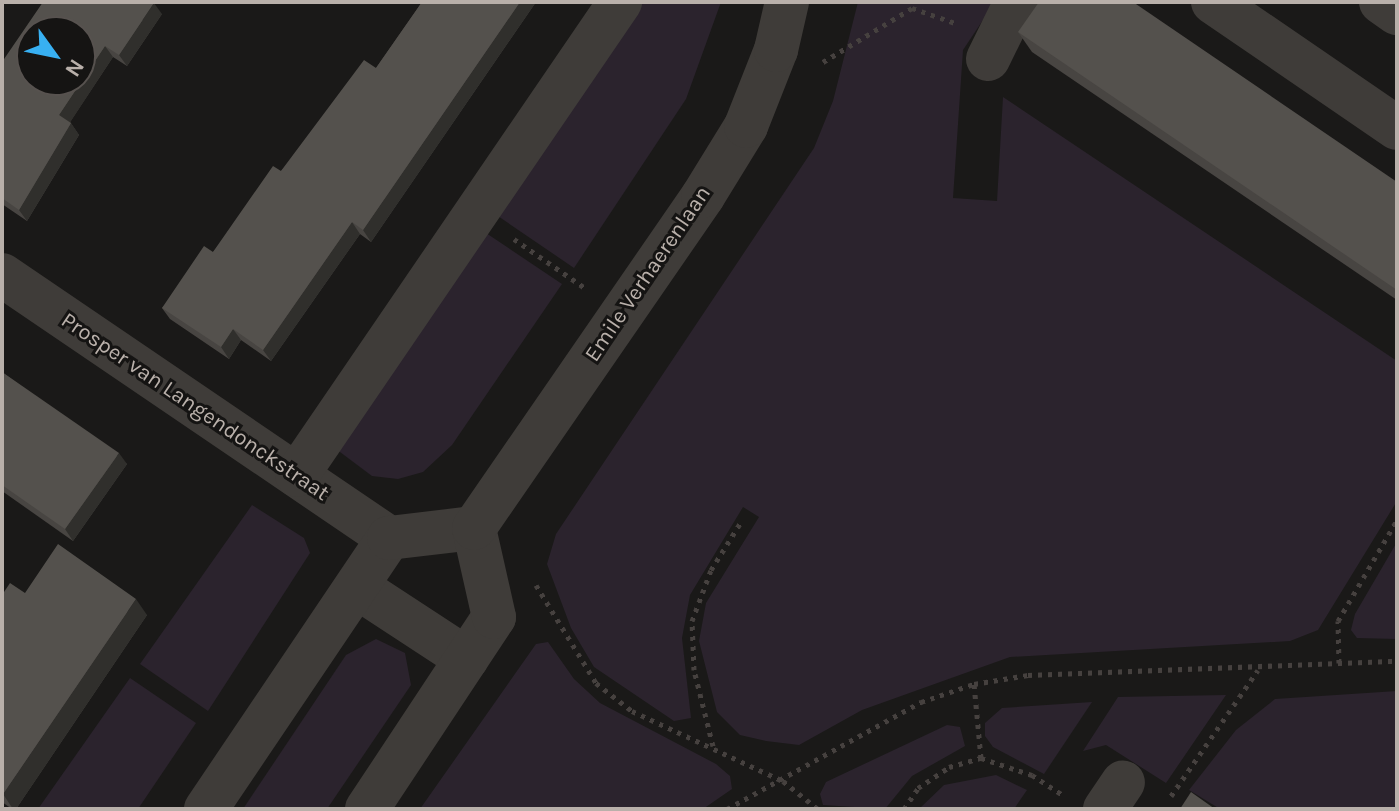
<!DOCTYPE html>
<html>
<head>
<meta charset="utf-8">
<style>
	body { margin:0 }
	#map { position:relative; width:1399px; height:811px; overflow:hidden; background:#1a1918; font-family:Karla,sans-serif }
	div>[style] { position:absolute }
	.green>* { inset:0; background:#2b232d }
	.path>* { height:5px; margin-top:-2.5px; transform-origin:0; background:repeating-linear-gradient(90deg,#46413f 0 4px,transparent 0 10px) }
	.minor>* { height:44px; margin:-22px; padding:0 22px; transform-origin:22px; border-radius:22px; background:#3f3c39 }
	.wall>* { inset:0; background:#484542 }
	.shaded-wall>* { inset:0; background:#302f2c }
	.building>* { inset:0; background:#54514d }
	span { translate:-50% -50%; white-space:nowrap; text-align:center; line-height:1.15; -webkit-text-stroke:6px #151413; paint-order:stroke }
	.street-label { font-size:22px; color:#b9b0aa }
	.frame { position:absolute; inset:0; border:4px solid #b9b0aa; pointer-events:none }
	.north { position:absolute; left:16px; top:16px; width:80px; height:80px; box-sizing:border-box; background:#151413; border:2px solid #57524f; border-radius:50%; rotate:123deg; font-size:22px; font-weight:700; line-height:32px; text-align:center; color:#b9b0aa }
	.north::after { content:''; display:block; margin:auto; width:28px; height:36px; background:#38b0f2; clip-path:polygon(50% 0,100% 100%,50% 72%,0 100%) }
</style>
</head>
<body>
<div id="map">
	<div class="green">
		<i style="clip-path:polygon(641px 2px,721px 2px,686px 99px,574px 268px,495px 214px)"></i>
		<i style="clip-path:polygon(858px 2px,995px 2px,963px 50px,953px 198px,997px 201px,1003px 97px,1397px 361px,1397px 501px,1318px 630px,1290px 641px,1010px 657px,862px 710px,799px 745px,766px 741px,740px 735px,717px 712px,699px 641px,706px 603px,759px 517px,743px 507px,690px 595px,682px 638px,691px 718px,674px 721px,594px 667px,571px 628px,547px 564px,556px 534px,814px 148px,833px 101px)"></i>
		<i style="clip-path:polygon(483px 231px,562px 284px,452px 445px,423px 472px,398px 479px,372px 476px,336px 449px)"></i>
		<i style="clip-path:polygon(252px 505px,304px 538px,310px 553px,208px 711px,140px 664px)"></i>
		<i style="clip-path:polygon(1397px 542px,1397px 639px,1357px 638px,1351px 630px,1355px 614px)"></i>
		<i style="clip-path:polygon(376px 639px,405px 653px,411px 685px,327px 809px,243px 809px,346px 655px)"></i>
		<i style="clip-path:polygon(548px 642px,574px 679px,600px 703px,716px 764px,730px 776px,732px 789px,703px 809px,420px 809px,536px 644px)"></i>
		<i style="clip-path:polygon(130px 678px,196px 723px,138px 809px,38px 809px)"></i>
		<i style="clip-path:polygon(1397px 691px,1397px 809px,1220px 809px,1189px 790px,1236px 730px,1275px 699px)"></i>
		<i style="clip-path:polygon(1226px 695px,1166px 783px,1106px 745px,1083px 751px,1118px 697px)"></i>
		<i style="clip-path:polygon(1092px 702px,1044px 774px,993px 747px,985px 736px,985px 723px,1002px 708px)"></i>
		<i style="clip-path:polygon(947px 725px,960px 727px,965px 746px,912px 776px,885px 809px,823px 805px,820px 794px,826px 782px)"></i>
		<i style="clip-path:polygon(996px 775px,1027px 790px,1014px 809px,919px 809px,944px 785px)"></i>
	</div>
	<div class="path">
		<i style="left:823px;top:62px;width:104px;rotate:-31.2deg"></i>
		<i style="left:912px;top:8px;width:46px;rotate:19.2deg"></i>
		<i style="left:514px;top:239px;width:86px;rotate:34.6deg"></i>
		<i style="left:536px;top:585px;width:115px;rotate:58.5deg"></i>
		<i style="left:596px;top:683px;width:46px;rotate:37.9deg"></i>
		<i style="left:632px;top:711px;width:166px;rotate:24.9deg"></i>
		<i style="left:783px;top:781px;width:45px;rotate:38.7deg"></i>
		<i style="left:1339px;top:663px;width:42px;rotate:-91.4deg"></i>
		<i style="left:1338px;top:621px;width:117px;rotate:-59.7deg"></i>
		<i style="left:713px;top:746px;width:78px;rotate:-104deg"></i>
		<i style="left:694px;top:670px;width:49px;rotate:-92.3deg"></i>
		<i style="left:692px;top:621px;width:54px;rotate:-69.6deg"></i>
		<i style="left:711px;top:570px;width:57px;rotate:-58deg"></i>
		<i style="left:981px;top:758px;width:54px;rotate:18.4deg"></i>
		<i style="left:1032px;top:775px;width:37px;rotate:33deg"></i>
		<i style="left:1171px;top:796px;width:153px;rotate:-55.4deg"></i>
		<i style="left:727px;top:809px;width:222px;rotate:-28.9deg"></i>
		<i style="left:921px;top:702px;width:56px;rotate:-18.8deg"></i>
		<i style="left:974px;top:684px;width:55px;rotate:-9.5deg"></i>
		<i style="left:1028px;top:675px;width:369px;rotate:-2.2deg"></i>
		<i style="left:904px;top:809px;width:25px;rotate:-56deg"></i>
		<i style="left:918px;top:788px;width:37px;rotate:-34deg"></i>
		<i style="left:949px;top:767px;width:33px;rotate:-16deg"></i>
		<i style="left:981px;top:758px;width:74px;rotate:-95.4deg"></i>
	</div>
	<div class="minor">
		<i style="left:1213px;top:2px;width:223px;rotate:34.4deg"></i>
		<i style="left:1381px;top:2px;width:19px;rotate:35deg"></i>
		<i style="left:988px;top:59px;width:64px;rotate:-63.8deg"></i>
		<i style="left:2px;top:275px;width:468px;rotate:34.2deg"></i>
		<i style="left:297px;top:475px;width:573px;rotate:-55.67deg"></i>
		<i style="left:357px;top:587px;width:131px;rotate:33.2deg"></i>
		<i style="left:206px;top:809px;width:327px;rotate:-56deg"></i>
		<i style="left:389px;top:538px;width:86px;rotate:-6.7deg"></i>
		<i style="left:367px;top:809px;width:230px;rotate:-56.5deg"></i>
		<i style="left:494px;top:617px;width:91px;rotate:-102.7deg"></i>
		<i style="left:474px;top:528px;width:403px;rotate:-55.4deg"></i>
		<i style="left:703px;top:196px;width:82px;rotate:-58.4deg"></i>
		<i style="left:746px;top:126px;width:82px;rotate:-68.5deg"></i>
		<i style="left:776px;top:50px;width:49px;rotate:-77.1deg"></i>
		<i style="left:1105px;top:809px;width:32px;rotate:-56deg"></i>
	</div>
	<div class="wall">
		<i style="clip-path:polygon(422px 2px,536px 2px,371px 242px,360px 234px,271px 361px,241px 340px,229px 359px,170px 319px,162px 308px,213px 252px,281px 171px,376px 68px)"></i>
		<i style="clip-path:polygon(162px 14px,127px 66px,113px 57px,70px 122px,79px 135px,27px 221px,2px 204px,2px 62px)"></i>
		<i style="clip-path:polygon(1018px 32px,1397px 182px,1397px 300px,1032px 52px)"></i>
		<i style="clip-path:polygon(2px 372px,127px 464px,73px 541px,2px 491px)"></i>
		<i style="clip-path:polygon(25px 593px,147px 615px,16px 809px,12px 809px,2px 802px,2px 595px)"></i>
	</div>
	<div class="shaded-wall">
		<i style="clip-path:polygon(520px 2px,536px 2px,371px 242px,363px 230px)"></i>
		<i style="clip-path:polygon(154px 3px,162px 14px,127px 66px,119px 55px)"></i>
		<i style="clip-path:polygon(105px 46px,113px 57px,67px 127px,59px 115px)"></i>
		<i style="clip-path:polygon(71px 123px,79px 135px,27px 221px,19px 210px)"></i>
		<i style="clip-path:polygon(352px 222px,360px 234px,271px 361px,263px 350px)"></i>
		<i style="clip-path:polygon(233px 329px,241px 340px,229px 359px,221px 347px)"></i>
		<i style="clip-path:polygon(119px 453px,127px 464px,73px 541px,65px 529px)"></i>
		<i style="clip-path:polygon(136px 599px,147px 615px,16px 809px,13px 809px,3px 794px)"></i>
	</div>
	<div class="building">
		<i style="clip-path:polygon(evenodd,43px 2px,154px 3px,119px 55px,105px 46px,59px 115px,71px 123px,19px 210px,2px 198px,2px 62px,43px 2px,32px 32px,80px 32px,80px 80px,32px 80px,32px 32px)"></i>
		<i style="clip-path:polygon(422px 2px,520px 2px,363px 230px,352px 222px,263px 350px,233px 329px,221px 347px,162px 308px,204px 246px,213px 252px,273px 166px,281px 171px,364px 60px,376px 68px)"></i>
		<i style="clip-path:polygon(1039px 2px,1133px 2px,1397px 182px,1397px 290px,1018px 32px)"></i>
		<i style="clip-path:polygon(2px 372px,119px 453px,65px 529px,2px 485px)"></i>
		<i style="clip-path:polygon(58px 544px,136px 599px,3px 794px,2px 793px,2px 595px,10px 583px,25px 593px)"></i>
		<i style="clip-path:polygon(1191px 792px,1215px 809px,1180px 809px)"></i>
	</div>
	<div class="street-label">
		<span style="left:648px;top:274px;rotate:-56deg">Emile Verhaerenlaan</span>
		<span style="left:195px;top:407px;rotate:34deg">Prosper van Langendonckstraat</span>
	</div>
	<div class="frame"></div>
	<div class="north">N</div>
</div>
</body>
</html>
